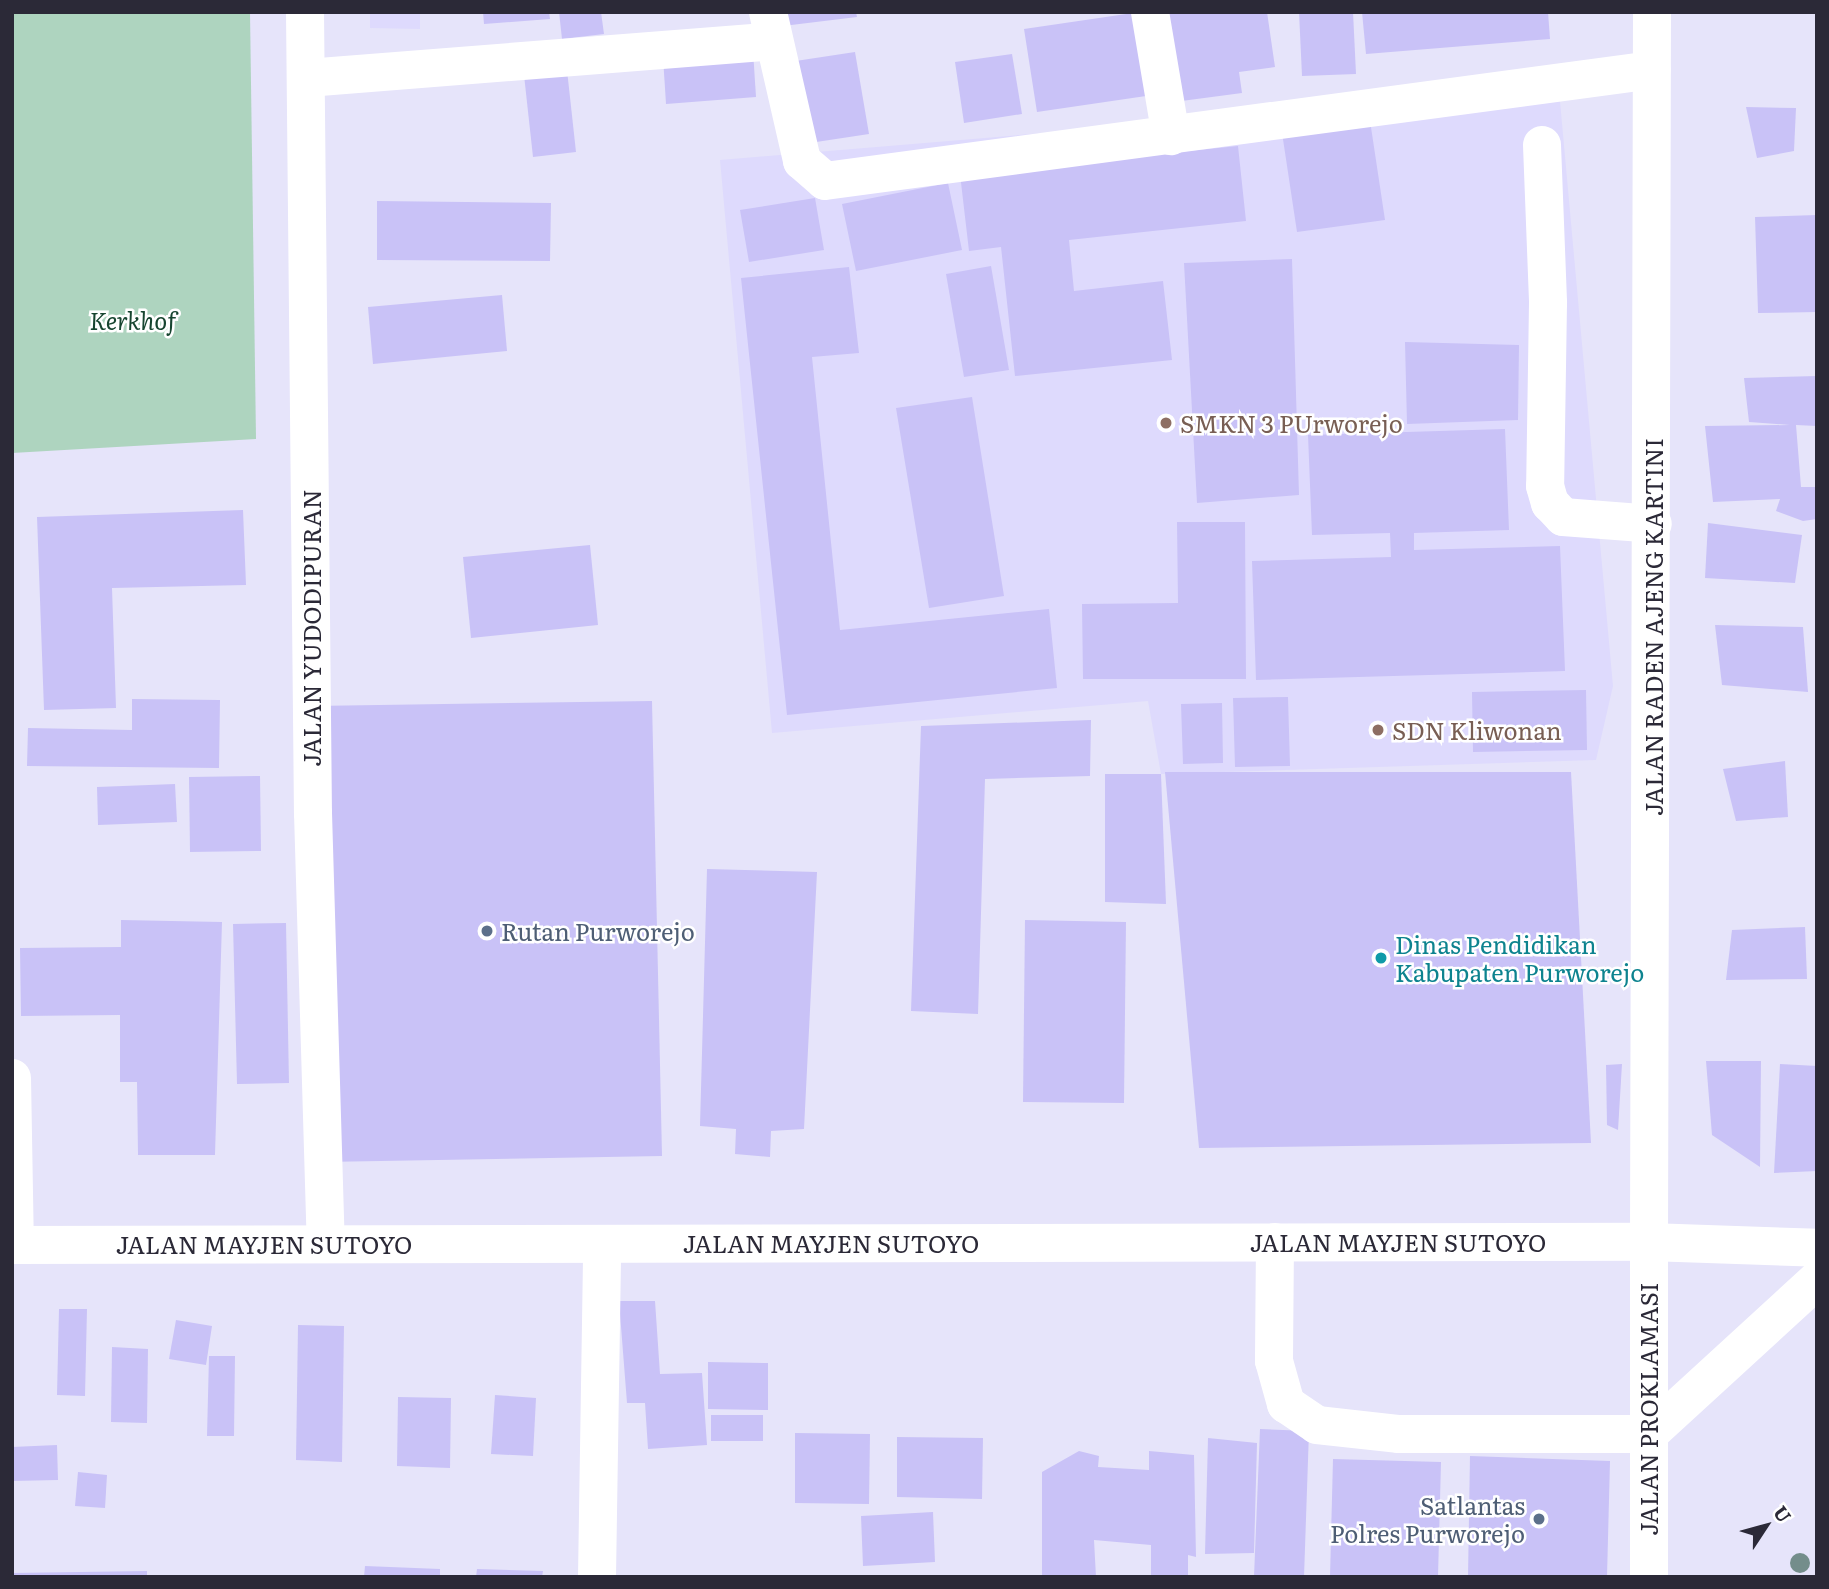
<!DOCTYPE html>
<html>
<head>
<meta charset="utf-8">
<style>
	body { margin:0 }
	#map { position:relative; width:1829px; height:1589px; overflow:hidden; background:#e6e4fa; font-family:Literata,serif }
	div>[style] { position:absolute }
	.built>* { inset:0; background:#dedafd }
	.green>* { inset:0; background:#aed4bf }
	.building>* { inset:0; background:#c9c2f7 }
	.minor>* { height:38px; margin:-19px; padding:0 19px; transform-origin:19px; border-radius:19px; background:#fff }
	.major>* { height:38px; margin:-19px; padding:0 19px; transform-origin:19px; border-radius:19px; background:#fff }
	.trees>* { width:20px; height:20px; margin:-10px; border-radius:50%; background:#748d8b }
	.dots>* { width:19px; height:19px; translate:-50% -50%; box-sizing:border-box; border:4px solid #fff; border-radius:50% }
	span { translate:-50% -50%; white-space:nowrap; text-align:center; line-height:1.15; -webkit-text-stroke:5px #fff; paint-order:stroke }
	.park-label { font-size:24px; color:#174530; font-style:italic }
	.education-label { font-size:24px; color:#785e54 }
	.left { translate:0 -50%; text-align:left }
	.street-label { font-size:24px; color:#2b2937 }
	.service-label { font-size:24px; color:#4e5e75 }
	.right { translate:-100% -50%; text-align:right }
	.culture-label { font-size:24px; color:#0d838f }
	.frame { position:absolute; inset:0; border:14px solid #2b2937; pointer-events:none }
	.north { position:absolute; left:1731px; top:1491px; width:70px; height:70px; -webkit-text-stroke:5px #fff; paint-order:stroke; rotate:54deg; font-size:19px; font-weight:700; line-height:28px; text-align:center; color:#2b2937 }
	.north::after { content:''; display:block; margin:auto; width:24px; height:32px; background:#2b2937; clip-path:polygon(50% 0,100% 100%,50% 72%,0 100%) }
</style>
</head>
<body>
<div id="map">
	<div class="built">
		<i style="clip-path:polygon(370px 12px,420px 12px,420px 29px,370px 28px)"></i>
		<i style="clip-path:polygon(1559px 90px,1613px 686px,1596px 760px,1161px 774px,1148px 701px,772px 733px,720px 160px)"></i>
	</div>
	<div class="green">
		<i style="clip-path:polygon(12px 12px,250px 12px,256px 439px,12px 453px)"></i>
	</div>
	<div class="building">
		<i style="clip-path:polygon(483px 12px,549px 12px,550px 19px,484px 24px)"></i>
		<i style="clip-path:polygon(559px 12px,601px 12px,604px 34px,562px 39px)"></i>
		<i style="clip-path:polygon(781px 12px,856px 12px,857px 17px,783px 26px)"></i>
		<i style="clip-path:polygon(1161px 12px,1267px 12px,1275px 67px,1239px 72px,1242px 93px,1174px 102px)"></i>
		<i style="clip-path:polygon(1299px 12px,1353px 12px,1356px 74px,1302px 76px)"></i>
		<i style="clip-path:polygon(1362px 12px,1548px 12px,1550px 39px,1366px 54px)"></i>
		<i style="clip-path:polygon(1133px 13px,1146px 96px,1037px 112px,1024px 29px)"></i>
		<i style="clip-path:polygon(753px 51px,756px 97px,666px 104px,663px 57px)"></i>
		<i style="clip-path:polygon(855px 52px,869px 134px,803px 144px,789px 62px)"></i>
		<i style="clip-path:polygon(1012px 54px,1022px 114px,964px 123px,955px 62px)"></i>
		<i style="clip-path:polygon(567px 70px,576px 152px,533px 157px,524px 75px)"></i>
		<i style="clip-path:polygon(1746px 107px,1796px 108px,1794px 151px,1757px 158px)"></i>
		<i style="clip-path:polygon(1369px 114px,1385px 220px,1297px 232px,1281px 126px)"></i>
		<i style="clip-path:polygon(1238px 146px,1246px 221px,1069px 240px,1074px 291px,1163px 281px,1172px 360px,1015px 376px,1001px 247px,969px 251px,960px 174px)"></i>
		<i style="clip-path:polygon(948px 183px,962px 250px,856px 271px,842px 204px)"></i>
		<i style="clip-path:polygon(815px 198px,824px 250px,749px 262px,740px 210px)"></i>
		<i style="clip-path:polygon(377px 201px,551px 203px,550px 261px,377px 260px)"></i>
		<i style="clip-path:polygon(1817px 215px,1817px 312px,1758px 313px,1755px 217px)"></i>
		<i style="clip-path:polygon(1292px 259px,1299px 495px,1197px 503px,1184px 263px)"></i>
		<i style="clip-path:polygon(991px 266px,1009px 370px,964px 377px,946px 274px)"></i>
		<i style="clip-path:polygon(849px 267px,859px 353px,812px 357px,840px 630px,1049px 609px,1057px 688px,787px 715px,741px 278px)"></i>
		<i style="clip-path:polygon(502px 295px,507px 351px,373px 364px,368px 307px)"></i>
		<i style="clip-path:polygon(1405px 342px,1519px 345px,1518px 420px,1407px 424px)"></i>
		<i style="clip-path:polygon(1817px 376px,1817px 426px,1796px 425px,1801px 487px,1817px 487px,1817px 519px,1803px 521px,1776px 511px,1780px 499px,1713px 502px,1705px 426px,1790px 425px,1749px 422px,1744px 378px)"></i>
		<i style="clip-path:polygon(972px 397px,1004px 596px,929px 608px,896px 408px)"></i>
		<i style="clip-path:polygon(1505px 429px,1509px 530px,1414px 533px,1414px 550px,1560px 546px,1565px 671px,1256px 680px,1252px 561px,1391px 557px,1390px 533px,1312px 535px,1308px 435px)"></i>
		<i style="clip-path:polygon(243px 510px,246px 585px,112px 588px,116px 708px,44px 710px,37px 517px)"></i>
		<i style="clip-path:polygon(1177px 522px,1245px 522px,1246px 679px,1083px 679px,1082px 604px,1178px 603px)"></i>
		<i style="clip-path:polygon(1708px 523px,1802px 535px,1795px 583px,1705px 578px)"></i>
		<i style="clip-path:polygon(590px 545px,598px 625px,471px 638px,463px 557px)"></i>
		<i style="clip-path:polygon(1715px 625px,1803px 627px,1808px 692px,1722px 685px)"></i>
		<i style="clip-path:polygon(1586px 690px,1587px 750px,1473px 752px,1472px 692px)"></i>
		<i style="clip-path:polygon(1288px 697px,1290px 766px,1235px 767px,1233px 698px)"></i>
		<i style="clip-path:polygon(132px 699px,220px 700px,219px 768px,27px 766px,28px 728px,132px 730px)"></i>
		<i style="clip-path:polygon(652px 701px,662px 1156px,323px 1162px,313px 706px)"></i>
		<i style="clip-path:polygon(1222px 703px,1223px 763px,1183px 764px,1181px 704px)"></i>
		<i style="clip-path:polygon(1091px 720px,1090px 776px,985px 779px,978px 1014px,911px 1011px,921px 726px)"></i>
		<i style="clip-path:polygon(1785px 761px,1788px 817px,1736px 821px,1723px 769px)"></i>
		<i style="clip-path:polygon(1165px 772px,1571px 772px,1591px 1143px,1199px 1148px)"></i>
		<i style="clip-path:polygon(1105px 774px,1161px 774px,1166px 904px,1105px 902px)"></i>
		<i style="clip-path:polygon(260px 776px,261px 851px,190px 852px,189px 777px)"></i>
		<i style="clip-path:polygon(175px 784px,177px 822px,98px 825px,97px 787px)"></i>
		<i style="clip-path:polygon(707px 869px,817px 872px,804px 1129px,771px 1131px,770px 1157px,735px 1154px,736px 1129px,700px 1126px)"></i>
		<i style="clip-path:polygon(121px 920px,222px 922px,215px 1155px,138px 1155px,137px 1082px,120px 1082px,120px 1015px,21px 1016px,20px 948px,121px 947px)"></i>
		<i style="clip-path:polygon(1025px 920px,1126px 922px,1124px 1103px,1023px 1102px)"></i>
		<i style="clip-path:polygon(286px 923px,289px 1083px,237px 1084px,233px 924px)"></i>
		<i style="clip-path:polygon(1805px 927px,1807px 979px,1726px 980px,1732px 930px)"></i>
		<i style="clip-path:polygon(1706px 1061px,1761px 1061px,1760px 1167px,1712px 1135px)"></i>
		<i style="clip-path:polygon(1622px 1064px,1618px 1130px,1607px 1125px,1606px 1065px)"></i>
		<i style="clip-path:polygon(1780px 1064px,1817px 1066px,1817px 1171px,1774px 1173px)"></i>
		<i style="clip-path:polygon(619px 1301px,655px 1301px,660px 1374px,702px 1373px,707px 1445px,648px 1449px,645px 1403px,627px 1403px)"></i>
		<i style="clip-path:polygon(59px 1309px,87px 1309px,85px 1396px,57px 1395px)"></i>
		<i style="clip-path:polygon(176px 1320px,212px 1326px,206px 1365px,169px 1359px)"></i>
		<i style="clip-path:polygon(298px 1325px,344px 1326px,342px 1462px,296px 1460px)"></i>
		<i style="clip-path:polygon(112px 1347px,148px 1349px,147px 1423px,111px 1422px)"></i>
		<i style="clip-path:polygon(209px 1356px,235px 1356px,234px 1436px,207px 1436px)"></i>
		<i style="clip-path:polygon(708px 1362px,768px 1363px,768px 1410px,708px 1409px)"></i>
		<i style="clip-path:polygon(495px 1395px,536px 1398px,533px 1456px,491px 1454px)"></i>
		<i style="clip-path:polygon(398px 1397px,451px 1398px,450px 1468px,397px 1466px)"></i>
		<i style="clip-path:polygon(711px 1415px,763px 1415px,763px 1441px,711px 1441px)"></i>
		<i style="clip-path:polygon(1260px 1429px,1309px 1431px,1304px 1577px,1254px 1577px)"></i>
		<i style="clip-path:polygon(795px 1433px,870px 1434px,869px 1504px,795px 1503px)"></i>
		<i style="clip-path:polygon(897px 1437px,983px 1438px,982px 1499px,897px 1497px)"></i>
		<i style="clip-path:polygon(1208px 1438px,1257px 1443px,1254px 1553px,1205px 1554px)"></i>
		<i style="clip-path:polygon(57px 1445px,58px 1480px,12px 1481px,12px 1447px)"></i>
		<i style="clip-path:polygon(1079px 1451px,1099px 1456px,1098px 1467px,1149px 1470px,1149px 1451px,1194px 1455px,1196px 1557px,1188px 1555px,1188px 1577px,1151px 1577px,1151px 1545px,1094px 1540px,1096px 1577px,1042px 1577px,1042px 1472px)"></i>
		<i style="clip-path:polygon(1470px 1456px,1610px 1461px,1607px 1577px,1468px 1577px)"></i>
		<i style="clip-path:polygon(1333px 1459px,1441px 1462px,1438px 1577px,1330px 1577px)"></i>
		<i style="clip-path:polygon(78px 1472px,107px 1475px,105px 1508px,75px 1506px)"></i>
		<i style="clip-path:polygon(933px 1512px,935px 1562px,863px 1566px,861px 1516px)"></i>
		<i style="clip-path:polygon(365px 1566px,440px 1569px,440px 1577px,364px 1577px)"></i>
		<i style="clip-path:polygon(477px 1569px,543px 1571px,542px 1577px,476px 1577px)"></i>
		<i style="clip-path:polygon(147px 1571px,147px 1577px,12px 1577px,12px 1573px)"></i>
	</div>
	<div class="minor">
		<i style="left:305px;top:12px;width:801px;rotate:89.43deg"></i>
		<i style="left:313px;top:813px;width:431px;rotate:88.3deg"></i>
		<i style="left:768px;top:12px;width:153px;rotate:77.1deg"></i>
		<i style="left:802px;top:161px;width:30px;rotate:41deg"></i>
		<i style="left:825px;top:181px;width:834px;rotate:-7.64deg"></i>
		<i style="left:1150px;top:12px;width:126px;rotate:80.4deg"></i>
		<i style="left:307px;top:78px;width:467px;rotate:-4.5deg"></i>
		<i style="left:1542px;top:145px;width:158px;rotate:87.8deg"></i>
		<i style="left:1548px;top:303px;width:183px;rotate:90.9deg"></i>
		<i style="left:1545px;top:486px;width:18px;rotate:74deg"></i>
		<i style="left:1550px;top:503px;width:19px;rotate:47deg"></i>
		<i style="left:1563px;top:517px;width:90px;rotate:4.4deg"></i>
		<i style="left:12px;top:1078px;width:167px;rotate:89deg"></i>
		<i style="left:1275px;top:1242px;width:119px;rotate:90.5deg"></i>
		<i style="left:1274px;top:1361px;width:45px;rotate:74.4deg"></i>
		<i style="left:1286px;top:1404px;width:37px;rotate:34deg"></i>
		<i style="left:1317px;top:1425px;width:81px;rotate:6.3deg"></i>
		<i style="left:1398px;top:1434px;width:251px"></i>
		<i style="left:1649px;top:1242px;width:1230px;rotate:-89.86deg"></i>
		<i style="left:597px;top:1577px;width:333px;rotate:-89.1deg"></i>
	</div>
	<div class="major">
		<i style="left:1649px;top:1242px;width:335px;rotate:90deg"></i>
		<i style="left:12px;top:1245px;width:1637px;rotate:-0.11deg"></i>
		<i style="left:1649px;top:1242px;width:168px;rotate:2deg"></i>
		<i style="left:1649px;top:1434px;width:228px;rotate:-42.5deg"></i>
	</div>
	<div class="trees">
		<i style="left:1800px;top:1563px"></i>
	</div>
	<div class="dots">
		<i style="left:1166px;top:423px;background:#8d6e63"></i>
		<i style="left:1378px;top:730px;background:#8d6e63"></i>
		<i style="left:487px;top:931px;background:#5c6f8a"></i>
		<i style="left:1381px;top:958px;background:#0f9aa8"></i>
		<i style="left:1539px;top:1519px;background:#5c6f8a"></i>
	</div>
	<div class="park-label">
		<span style="left:133px;top:320px">Kerkhof</span>
	</div>
	<div class="education-label">
		<span class="left" style="left:1180px;top:423px">SMKN 3 PUrworejo</span>
		<span class="left" style="left:1392px;top:730px">SDN Kliwonan</span>
	</div>
	<div class="street-label">
		<span style="left:1653px;top:627px;rotate:-90deg">JALAN RADEN AJENG KARTINI</span>
		<span style="left:311px;top:628px;rotate:-90deg">JALAN YUDODIPURAN</span>
		<span style="left:1398px;top:1242px">JALAN MAYJEN SUTOYO</span>
		<span style="left:831px;top:1243px">JALAN MAYJEN SUTOYO</span>
		<span style="left:264px;top:1244px">JALAN MAYJEN SUTOYO</span>
		<span style="left:1648px;top:1409px;rotate:-90deg">JALAN PROKLAMASI</span>
	</div>
	<div class="service-label">
		<span class="left" style="left:501px;top:931px">Rutan Purworejo</span>
		<span class="right" style="left:1525px;top:1519px">Satlantas<br>Polres Purworejo</span>
	</div>
	<div class="culture-label">
		<span class="left" style="left:1395px;top:958px">Dinas Pendidikan<br>Kabupaten Purworejo</span>
	</div>
	<div class="frame"></div>
	<div class="north">U</div>
</div>
</body>
</html>
